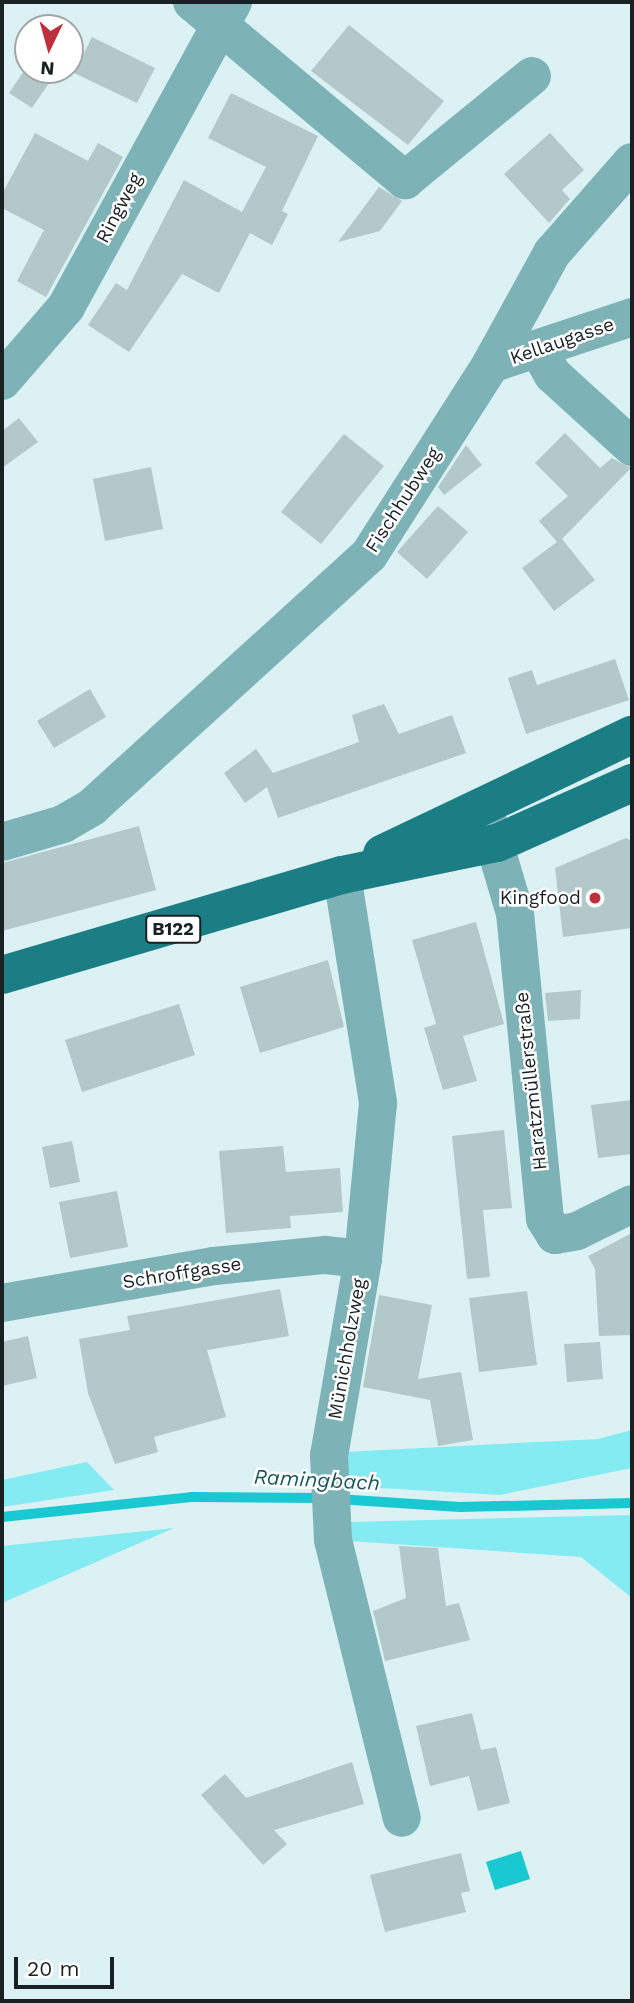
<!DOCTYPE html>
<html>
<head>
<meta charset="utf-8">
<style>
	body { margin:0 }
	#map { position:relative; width:634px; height:2003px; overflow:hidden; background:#dbf1f3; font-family:"Work Sans",sans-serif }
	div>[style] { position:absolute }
	.green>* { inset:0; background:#85ebf2 }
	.water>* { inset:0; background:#1ac8d2 }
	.stream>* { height:10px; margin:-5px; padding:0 5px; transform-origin:5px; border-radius:5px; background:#1ac8d2 }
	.building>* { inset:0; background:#b2c8c9 }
	.minor>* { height:38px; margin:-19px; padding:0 19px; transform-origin:19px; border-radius:19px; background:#7db3b7 }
	.major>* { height:38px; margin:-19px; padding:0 19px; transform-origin:19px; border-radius:19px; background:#1a7e84 }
	.dots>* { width:19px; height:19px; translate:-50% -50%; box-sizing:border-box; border:4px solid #fff; border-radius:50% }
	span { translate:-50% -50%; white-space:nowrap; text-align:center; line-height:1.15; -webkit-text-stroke:5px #fff; paint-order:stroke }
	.shield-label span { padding:2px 5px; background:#fff; border:2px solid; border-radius:5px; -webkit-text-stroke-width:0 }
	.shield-label { font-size:18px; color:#192122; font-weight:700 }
	.street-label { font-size:19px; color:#192122 }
	.poi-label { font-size:19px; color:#192122 }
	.right { translate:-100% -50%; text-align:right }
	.water-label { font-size:21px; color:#17575b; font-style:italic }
	.frame { position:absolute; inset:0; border:4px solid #192122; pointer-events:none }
	.north { position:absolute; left:14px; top:14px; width:70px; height:70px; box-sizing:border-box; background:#fff; border:2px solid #a3a6a7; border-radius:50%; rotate:185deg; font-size:19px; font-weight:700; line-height:28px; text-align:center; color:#192122 }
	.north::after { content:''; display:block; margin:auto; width:24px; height:32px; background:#bf2f3c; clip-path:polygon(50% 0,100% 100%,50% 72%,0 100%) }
	.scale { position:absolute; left:14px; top:1957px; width:100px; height:32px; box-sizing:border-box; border:4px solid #192122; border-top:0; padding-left:9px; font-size:21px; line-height:24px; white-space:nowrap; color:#192122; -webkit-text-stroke:5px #fff; paint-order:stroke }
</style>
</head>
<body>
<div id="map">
	<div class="green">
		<i style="clip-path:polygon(632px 1430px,632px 1468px,500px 1495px,345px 1486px,344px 1452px,598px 1439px)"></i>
		<i style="clip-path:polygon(87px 1462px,114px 1490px,2px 1507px,2px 1480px)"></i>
		<i style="clip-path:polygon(632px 1515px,632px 1598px,581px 1557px,349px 1541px,347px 1522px)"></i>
		<i style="clip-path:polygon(174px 1528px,2px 1603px,2px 1604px,2px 1546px)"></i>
	</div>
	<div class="water">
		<i style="clip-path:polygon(521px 1851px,530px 1879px,495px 1890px,486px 1862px)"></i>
	</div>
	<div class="stream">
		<i style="left:337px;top:1499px;width:123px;rotate:3.7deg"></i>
		<i style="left:460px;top:1507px;width:172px;rotate:-1.3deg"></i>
		<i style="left:2px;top:1517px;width:190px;rotate:-6deg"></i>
		<i style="left:191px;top:1497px;width:131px;rotate:0.4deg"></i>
	</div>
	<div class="building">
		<i style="clip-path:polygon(349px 25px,444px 101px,408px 145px,311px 71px)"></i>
		<i style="clip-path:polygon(92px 37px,155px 68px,137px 103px,74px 73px)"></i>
		<i style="clip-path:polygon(28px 65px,51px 80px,32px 108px,9px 93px)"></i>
		<i style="clip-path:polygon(231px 93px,318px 136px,282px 211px,288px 214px,272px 245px,250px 233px,219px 293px,182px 274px,129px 352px,88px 325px,116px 283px,127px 290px,184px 180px,242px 212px,266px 167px,208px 138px)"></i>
		<i style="clip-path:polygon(35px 133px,88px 161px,98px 143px,123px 157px,46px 297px,17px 281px,44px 230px,2px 208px,2px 194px)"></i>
		<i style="clip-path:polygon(550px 133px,584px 170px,562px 190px,570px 199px,549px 223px,504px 174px)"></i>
		<i style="clip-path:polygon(379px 187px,402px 201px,380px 231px,338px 242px)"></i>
		<i style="clip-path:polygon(19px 418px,38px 442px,2px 468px,2px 431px)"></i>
		<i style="clip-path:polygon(565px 433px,600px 468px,612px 458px,631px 468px,562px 539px,595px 580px,554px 611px,522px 568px,557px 542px,539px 521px,568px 496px,535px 463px)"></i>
		<i style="clip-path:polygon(344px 434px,384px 466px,321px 544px,281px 512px)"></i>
		<i style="clip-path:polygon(466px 445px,482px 465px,444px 495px,438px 487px)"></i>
		<i style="clip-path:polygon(151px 467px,163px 529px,105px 541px,93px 479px)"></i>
		<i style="clip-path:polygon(438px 506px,468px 532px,427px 579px,397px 552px)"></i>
		<i style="clip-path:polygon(615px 659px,629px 700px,526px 734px,508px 678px,532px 670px,537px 685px)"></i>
		<i style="clip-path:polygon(90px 689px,106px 717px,54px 748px,37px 721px)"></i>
		<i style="clip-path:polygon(384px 704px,399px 734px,452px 715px,466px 753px,278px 818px,267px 787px,245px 803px,224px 773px,256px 749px,273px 773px,359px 742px,352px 715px)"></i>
		<i style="clip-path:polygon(139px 826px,156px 890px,2px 931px,2px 863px)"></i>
		<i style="clip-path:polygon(626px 838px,632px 841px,632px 928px,563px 937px,555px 868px)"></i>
		<i style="clip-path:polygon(476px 922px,504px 1024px,463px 1036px,477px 1081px,443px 1090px,424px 1028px,436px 1024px,412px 940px)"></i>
		<i style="clip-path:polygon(328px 960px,344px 1027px,260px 1053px,240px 987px)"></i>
		<i style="clip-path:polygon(581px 990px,580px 1019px,548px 1021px,545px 993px)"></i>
		<i style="clip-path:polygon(179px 1004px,195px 1055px,82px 1092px,65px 1040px)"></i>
		<i style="clip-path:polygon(632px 1100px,632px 1154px,598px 1158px,591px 1105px)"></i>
		<i style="clip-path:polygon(504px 1130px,512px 1208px,483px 1210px,490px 1277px,467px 1279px,452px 1136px)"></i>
		<i style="clip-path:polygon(72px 1141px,80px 1182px,50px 1188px,42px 1147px)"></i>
		<i style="clip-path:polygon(283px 1146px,286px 1172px,340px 1168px,343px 1212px,290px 1216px,291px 1228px,226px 1233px,219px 1151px)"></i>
		<i style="clip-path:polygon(117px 1191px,128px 1247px,70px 1258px,59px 1202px)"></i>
		<i style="clip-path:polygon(632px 1233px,631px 1335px,599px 1336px,595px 1269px,588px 1256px)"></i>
		<i style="clip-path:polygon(280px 1289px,289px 1336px,207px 1350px,226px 1417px,154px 1437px,158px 1452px,115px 1464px,88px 1393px,79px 1339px,130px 1330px,127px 1316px)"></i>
		<i style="clip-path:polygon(527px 1291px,537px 1365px,479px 1372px,469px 1298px)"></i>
		<i style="clip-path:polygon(379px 1295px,432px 1305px,418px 1379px,461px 1372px,473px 1440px,438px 1446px,430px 1400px,363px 1387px)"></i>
		<i style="clip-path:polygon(28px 1336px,37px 1378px,2px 1386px,2px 1342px)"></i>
		<i style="clip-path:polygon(600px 1342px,603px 1379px,567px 1382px,564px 1344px)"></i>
		<i style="clip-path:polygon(399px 1546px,438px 1548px,446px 1606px,459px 1603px,470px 1640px,385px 1661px,373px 1611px,406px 1598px)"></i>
		<i style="clip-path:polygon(472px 1713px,481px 1750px,496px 1747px,510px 1803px,478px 1811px,469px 1776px,430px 1786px,416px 1726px)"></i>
		<i style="clip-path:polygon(352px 1762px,364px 1804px,274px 1830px,287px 1844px,263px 1865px,201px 1795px,225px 1774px,246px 1798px)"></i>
		<i style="clip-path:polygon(461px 1853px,470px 1891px,461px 1893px,466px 1912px,385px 1932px,370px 1875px)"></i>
	</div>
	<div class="minor">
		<i style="left:192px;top:2px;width:278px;rotate:39.9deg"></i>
		<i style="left:405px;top:180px;width:164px;rotate:-39.3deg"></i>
		<i style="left:540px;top:352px;width:26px;rotate:61deg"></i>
		<i style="left:553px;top:375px;width:107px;rotate:42.3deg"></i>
		<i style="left:491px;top:364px;width:149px;rotate:-18.4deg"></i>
		<i style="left:2px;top:381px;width:98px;rotate:-49.1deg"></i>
		<i style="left:66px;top:307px;width:348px;rotate:-61.3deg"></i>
		<i style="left:485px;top:812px;width:105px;rotate:73.5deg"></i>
		<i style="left:515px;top:913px;width:307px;rotate:84.4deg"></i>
		<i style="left:545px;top:1219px;width:19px;rotate:58deg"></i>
		<i style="left:555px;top:1235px;width:22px;rotate:-10deg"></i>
		<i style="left:577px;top:1231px;width:61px;rotate:-26.1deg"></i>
		<i style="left:2px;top:842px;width:64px;rotate:-16.4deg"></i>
		<i style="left:63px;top:824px;width:34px;rotate:-30deg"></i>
		<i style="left:92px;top:807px;width:374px;rotate:-42.3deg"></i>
		<i style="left:369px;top:555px;width:227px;rotate:-57.4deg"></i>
		<i style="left:491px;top:364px;width:127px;rotate:-61.2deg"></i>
		<i style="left:552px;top:253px;width:121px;rotate:-48.7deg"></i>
		<i style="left:342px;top:875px;width:231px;rotate:81deg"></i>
		<i style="left:378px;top:1103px;width:157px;rotate:95.5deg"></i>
		<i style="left:363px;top:1259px;width:199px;rotate:99.8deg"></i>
		<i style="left:329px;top:1455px;width:85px;rotate:87.3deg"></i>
		<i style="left:333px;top:1540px;width:286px;rotate:76.1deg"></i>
		<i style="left:2px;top:1303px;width:215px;rotate:-9.9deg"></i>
		<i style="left:214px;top:1266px;width:112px;rotate:-5.7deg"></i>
		<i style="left:325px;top:1255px;width:38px;rotate:6deg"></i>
	</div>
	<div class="major">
		<i style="left:382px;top:854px;width:277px;rotate:-25.5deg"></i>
		<i style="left:2px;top:975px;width:354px;rotate:-16.4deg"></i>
		<i style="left:342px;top:875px;width:158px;rotate:-11.7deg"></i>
		<i style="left:497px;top:843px;width:148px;rotate:-24deg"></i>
	</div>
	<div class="dots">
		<i style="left:595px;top:898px;background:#bf2f3c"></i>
	</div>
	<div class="shield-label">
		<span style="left:173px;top:929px">B122</span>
	</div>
	<div class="street-label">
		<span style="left:119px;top:208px;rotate:-62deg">Ringweg</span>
		<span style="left:562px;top:341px;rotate:-19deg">Kellaugasse</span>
		<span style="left:403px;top:500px;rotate:-57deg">Fischhubweg</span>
		<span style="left:531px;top:1081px;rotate:-96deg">Haratzmüllerstraße</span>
		<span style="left:182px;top:1273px;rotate:-9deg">Schroffgasse</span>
		<span style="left:347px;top:1349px;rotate:-80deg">Münichholzweg</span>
	</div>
	<div class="poi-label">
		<span class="right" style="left:581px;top:898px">Kingfood</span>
	</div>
	<div class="water-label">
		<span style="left:317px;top:1480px;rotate:3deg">Ramingbach</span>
	</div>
	<div class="frame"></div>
	<div class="north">N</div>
	<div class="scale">20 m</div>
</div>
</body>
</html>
